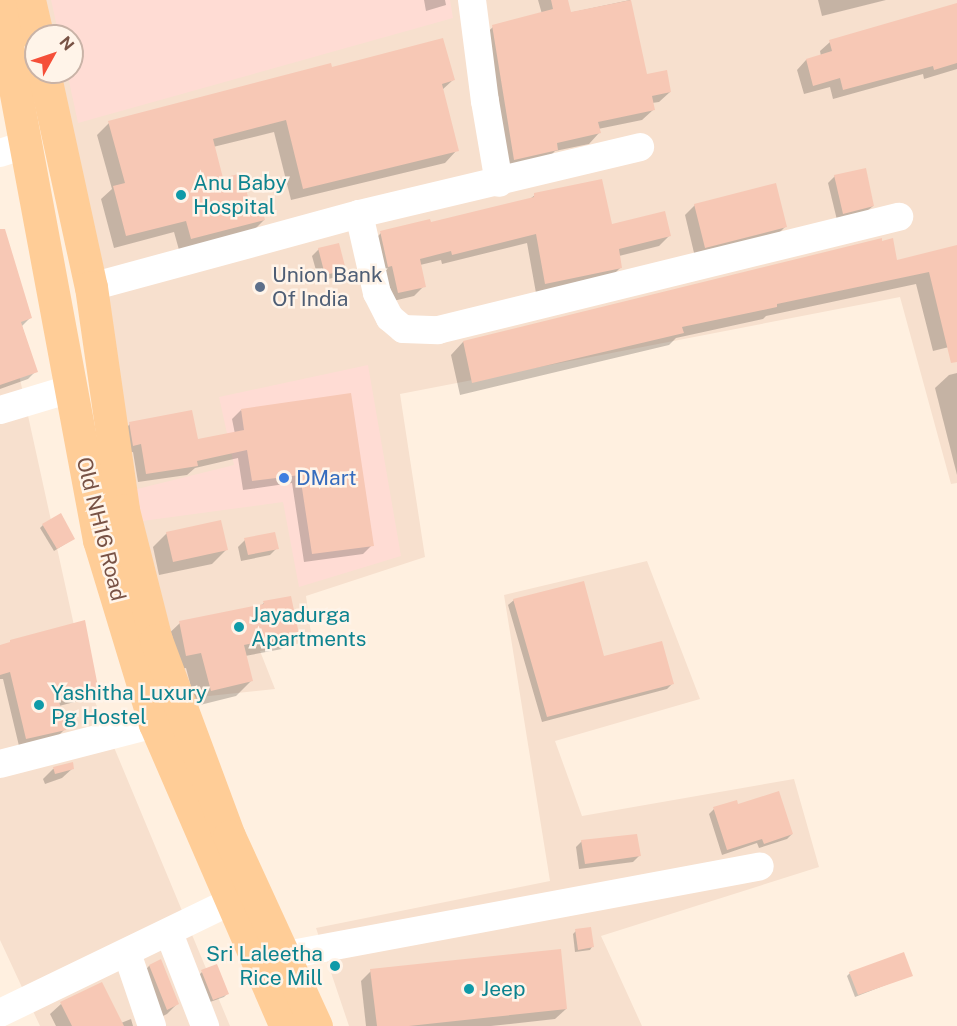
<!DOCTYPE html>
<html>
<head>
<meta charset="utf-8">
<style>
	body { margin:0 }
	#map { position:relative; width:957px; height:1026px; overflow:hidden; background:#fff0e0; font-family:"Public Sans",sans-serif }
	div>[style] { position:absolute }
	.residential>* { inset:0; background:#f7e0ce }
	.commercial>* { inset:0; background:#ffdcd4 }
	.shadow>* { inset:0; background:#0003 }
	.building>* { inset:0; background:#f7c8b5 }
	.minor>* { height:28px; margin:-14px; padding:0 14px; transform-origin:14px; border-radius:14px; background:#fff }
	.major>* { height:33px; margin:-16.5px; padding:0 16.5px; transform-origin:16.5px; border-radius:16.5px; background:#ffcd97 }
	.dots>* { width:16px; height:16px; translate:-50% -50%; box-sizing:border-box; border:3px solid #fff4e9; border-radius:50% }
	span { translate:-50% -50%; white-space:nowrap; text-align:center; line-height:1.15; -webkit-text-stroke:5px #fff4e9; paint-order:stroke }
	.culture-label { font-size:21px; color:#0d838f }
	.left { translate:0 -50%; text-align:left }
	.right { translate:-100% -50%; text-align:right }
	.service-label { font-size:21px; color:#4e5e75 }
	.shop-label { font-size:21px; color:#366cbe }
	.street-label { font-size:21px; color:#785245 }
	.north { position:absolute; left:24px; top:24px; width:60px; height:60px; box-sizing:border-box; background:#fff4e9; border:2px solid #c9b3a7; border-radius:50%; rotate:50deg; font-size:16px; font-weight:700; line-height:24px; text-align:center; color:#785245 }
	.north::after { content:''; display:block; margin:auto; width:21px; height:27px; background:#f54f39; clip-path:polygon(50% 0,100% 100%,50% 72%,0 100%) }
</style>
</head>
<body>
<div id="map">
	<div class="residential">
		<i style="clip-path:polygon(37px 0,957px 0,957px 483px,951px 484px,900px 297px,400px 394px,425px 557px,306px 596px,312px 641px,260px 651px,275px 689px,190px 698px,163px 628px,51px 72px,72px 72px,72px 36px,44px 36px)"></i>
		<i style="clip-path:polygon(0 288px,86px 680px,230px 1026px,40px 1026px,0 940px)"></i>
		<i style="clip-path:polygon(647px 561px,700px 699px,555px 741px,582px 816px,794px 779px,819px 867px,601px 936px,642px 1026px,349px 1026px,316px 928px,550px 881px,504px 595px)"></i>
	</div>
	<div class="commercial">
		<i style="clip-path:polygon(51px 0,450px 0,453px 18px,78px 123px,67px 72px,72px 72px,72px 36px,59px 36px)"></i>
		<i style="clip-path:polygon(368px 365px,401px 556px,299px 587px,283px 502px,135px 522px,129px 491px,234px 465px,219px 397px)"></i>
	</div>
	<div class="shadow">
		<i style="clip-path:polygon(424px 0,445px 0,446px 5px,426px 11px)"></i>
		<i style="clip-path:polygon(538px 0,567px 0,569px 13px,630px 0,646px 76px,670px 92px,659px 102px,652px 103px,653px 110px,642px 120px,598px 129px,599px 133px,589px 144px,555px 151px,546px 160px,504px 170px,482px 37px,493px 27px,542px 14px)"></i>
		<i style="clip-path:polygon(818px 0,886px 0,822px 16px)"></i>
		<i style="clip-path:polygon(957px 4px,957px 69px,924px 79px,923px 74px,833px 99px,830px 87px,804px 94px,797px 70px,806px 60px,821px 56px,820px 51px,830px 42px)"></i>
		<i style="clip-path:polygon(331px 69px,453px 80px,442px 90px,457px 150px,445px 163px,291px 200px,274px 132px,213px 147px,222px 180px,264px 220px,252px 232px,179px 250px,174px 232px,114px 248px,101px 199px,112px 189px,97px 135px,109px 123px)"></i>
		<i style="clip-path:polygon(835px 176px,873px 206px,866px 212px,837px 220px,828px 183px)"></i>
		<i style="clip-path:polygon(535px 195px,611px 226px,669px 236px,659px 246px,619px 256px,621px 267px,611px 277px,536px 293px,527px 243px,442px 264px,441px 260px,420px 265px,424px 286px,414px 296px,389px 302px,371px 243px,381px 233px,430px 224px,530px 199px)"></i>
		<i style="clip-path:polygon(695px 205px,785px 227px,775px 237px,695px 257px,685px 215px)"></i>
		<i style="clip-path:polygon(881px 240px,896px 261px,957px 247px,957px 345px,933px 351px,916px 284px,766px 316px,763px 319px,676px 338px,669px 345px,460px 395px,451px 355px,463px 342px)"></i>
		<i style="clip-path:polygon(319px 249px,344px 270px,337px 277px,319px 281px,312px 256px)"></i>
		<i style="clip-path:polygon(0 254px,30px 318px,22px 326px,36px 371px,28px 379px,0 389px)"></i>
		<i style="clip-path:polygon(957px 373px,957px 475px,935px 388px,949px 375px)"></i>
		<i style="clip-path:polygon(241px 410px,372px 545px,363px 554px,304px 562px,292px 483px,243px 490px,238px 458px,195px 468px,187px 475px,138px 482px,133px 452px,124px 454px,121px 433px,130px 424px,197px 440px,235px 434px,232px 419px)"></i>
		<i style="clip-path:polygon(43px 525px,73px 539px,54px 551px,40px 528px)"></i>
		<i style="clip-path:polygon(167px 533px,226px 550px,212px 564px,159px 575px,153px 547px)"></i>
		<i style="clip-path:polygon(245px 540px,277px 548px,270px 555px,241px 561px,238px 547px)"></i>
		<i style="clip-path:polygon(514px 600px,603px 658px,672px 684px,667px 689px,542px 722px,508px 605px)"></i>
		<i style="clip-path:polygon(264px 603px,297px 633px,282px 649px,245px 656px,251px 681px,236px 696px,196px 706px,186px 668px,171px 671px,164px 638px,180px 623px,259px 607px)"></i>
		<i style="clip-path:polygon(0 645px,98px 691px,90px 698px,59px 706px,64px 730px,57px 737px,19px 746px,3px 679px,0 679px)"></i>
		<i style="clip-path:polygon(72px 764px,73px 768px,62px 778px,45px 784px,43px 779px,53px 769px)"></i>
		<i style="clip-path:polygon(737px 806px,792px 834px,787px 839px,759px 848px,757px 843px,722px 855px,709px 814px,714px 809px)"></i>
		<i style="clip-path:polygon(582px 841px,639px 856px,633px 862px,579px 869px,576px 847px)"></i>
		<i style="clip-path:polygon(576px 931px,592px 947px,590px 950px,575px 952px,573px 934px)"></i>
		<i style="clip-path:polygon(161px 961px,177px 1004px,167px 1014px,157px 1019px,139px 977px,149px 966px)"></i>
		<i style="clip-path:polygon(371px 971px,566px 1009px,555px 1019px,491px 1026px,366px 1026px,361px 981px)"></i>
		<i style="clip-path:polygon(202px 972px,227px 994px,224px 997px,210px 1002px,199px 975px)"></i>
		<i style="clip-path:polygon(850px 973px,911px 975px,855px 997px,847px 976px)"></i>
		<i style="clip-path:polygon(61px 1004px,121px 1023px,131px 1019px,133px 1026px,56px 1026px,50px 1014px)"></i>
	</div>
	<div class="building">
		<i style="clip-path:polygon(551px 0,568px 0,571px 12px,631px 0,647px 74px,667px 70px,671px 92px,652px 96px,655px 110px,598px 122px,601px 133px,557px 143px,558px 150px,514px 160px,492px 25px,553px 9px)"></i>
		<i style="clip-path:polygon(957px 3px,957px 63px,934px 70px,933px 66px,843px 90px,840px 78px,813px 86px,806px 59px,832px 51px,829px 40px)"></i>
		<i style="clip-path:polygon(443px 38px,455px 80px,442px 84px,459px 151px,303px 189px,286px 120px,213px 139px,223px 178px,242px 173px,250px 205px,261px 202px,265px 220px,191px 239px,186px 221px,126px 236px,113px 186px,125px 183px,108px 121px,331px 63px,332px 67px)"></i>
		<i style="clip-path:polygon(866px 168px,874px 206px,843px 214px,834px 175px)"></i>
		<i style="clip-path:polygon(602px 179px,612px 224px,665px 211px,671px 236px,619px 249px,622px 268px,545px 284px,536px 234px,452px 255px,451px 251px,420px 259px,426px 287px,398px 293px,392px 266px,388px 267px,380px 231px,430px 219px,431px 222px,534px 197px,534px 193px)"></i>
		<i style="clip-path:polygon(776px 183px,787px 227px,705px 248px,694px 204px)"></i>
		<i style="clip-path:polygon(0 229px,5px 229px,32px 318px,21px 322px,38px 372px,0 385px)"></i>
		<i style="clip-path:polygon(882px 238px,882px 241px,893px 238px,897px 260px,957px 245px,957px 362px,951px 363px,929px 272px,777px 304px,777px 307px,682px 327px,684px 333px,472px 383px,463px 341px)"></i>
		<i style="clip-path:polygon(339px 243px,346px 270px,325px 275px,318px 248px)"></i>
		<i style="clip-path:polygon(351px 393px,374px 546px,312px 554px,300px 475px,252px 481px,247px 450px,197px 461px,198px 466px,146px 474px,141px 444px,133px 446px,129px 422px,192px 410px,198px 439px,244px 430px,241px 409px)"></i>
		<i style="clip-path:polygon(61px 513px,75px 539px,57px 549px,42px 524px)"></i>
		<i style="clip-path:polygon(221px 520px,228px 550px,173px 562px,166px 532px)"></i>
		<i style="clip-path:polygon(275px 532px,279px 549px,248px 555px,244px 538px)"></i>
		<i style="clip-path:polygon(584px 581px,604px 656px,662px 641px,674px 684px,547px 717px,513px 599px)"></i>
		<i style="clip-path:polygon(291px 596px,299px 634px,244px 645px,253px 681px,211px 691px,201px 653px,186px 656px,179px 621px,264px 604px,263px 601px)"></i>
		<i style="clip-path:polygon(85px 620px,99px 692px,59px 701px,66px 730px,26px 739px,10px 672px,0 675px,0 645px,10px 642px,10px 640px)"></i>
		<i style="clip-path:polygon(73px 762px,74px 769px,55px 774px,53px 767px)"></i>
		<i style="clip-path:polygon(779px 791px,793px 834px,764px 844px,762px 839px,727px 850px,713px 807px,737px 800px,738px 804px)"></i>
		<i style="clip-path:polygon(637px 834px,641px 856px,585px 864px,581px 840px)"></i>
		<i style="clip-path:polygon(591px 927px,594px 947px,578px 950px,575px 929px)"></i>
		<i style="clip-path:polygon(561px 949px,567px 1009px,409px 1026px,377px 1026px,370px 969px)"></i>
		<i style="clip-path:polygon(904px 952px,913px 976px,858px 995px,849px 972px)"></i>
		<i style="clip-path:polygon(161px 959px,179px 1004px,167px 1010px,149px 965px)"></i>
		<i style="clip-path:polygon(217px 964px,229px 994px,213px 1000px,201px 970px)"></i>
		<i style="clip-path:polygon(102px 982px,124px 1026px,72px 1026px,60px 1002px)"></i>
	</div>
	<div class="minor">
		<i style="left:472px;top:0;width:102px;rotate:82.7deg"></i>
		<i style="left:485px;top:101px;width:83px;rotate:80.3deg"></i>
		<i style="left:0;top:153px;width:26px;rotate:-18deg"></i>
		<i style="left:359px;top:214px;width:81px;rotate:77.2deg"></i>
		<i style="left:377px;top:293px;width:28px;rotate:63deg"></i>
		<i style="left:390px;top:318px;width:17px;rotate:40deg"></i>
		<i style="left:403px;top:329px;width:35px;rotate:2deg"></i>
		<i style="left:438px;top:330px;width:475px;rotate:-13.8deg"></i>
		<i style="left:91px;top:287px;width:278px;rotate:-15.2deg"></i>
		<i style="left:359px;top:214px;width:289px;rotate:-13.4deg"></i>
		<i style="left:0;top:410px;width:73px;rotate:-16.7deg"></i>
		<i style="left:0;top:764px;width:160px;rotate:-14.5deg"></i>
		<i style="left:169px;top:933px;width:100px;rotate:68.8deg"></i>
		<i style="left:127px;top:953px;width:77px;rotate:71.1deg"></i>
		<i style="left:281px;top:956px;width:487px;rotate:-10.6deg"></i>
		<i style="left:0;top:1013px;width:255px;rotate:-25.8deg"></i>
	</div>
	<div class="major">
		<i style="left:29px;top:0;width:37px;rotate:77deg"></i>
		<i style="left:0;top:8px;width:541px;rotate:79.46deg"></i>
		<i style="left:99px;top:540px;width:192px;rotate:73.1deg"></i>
		<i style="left:155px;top:724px;width:329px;rotate:66.6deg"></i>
		<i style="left:44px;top:72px;width:220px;rotate:77.7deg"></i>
		<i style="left:91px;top:287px;width:225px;rotate:81.8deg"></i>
		<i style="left:123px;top:510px;width:134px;rotate:75.8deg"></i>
		<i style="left:156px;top:640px;width:209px;rotate:69.6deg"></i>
		<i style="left:229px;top:836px;width:209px;rotate:65.4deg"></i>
	</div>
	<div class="dots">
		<i style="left:181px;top:195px;background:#0f9aa8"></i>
		<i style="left:260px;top:287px;background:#5c6f8a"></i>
		<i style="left:284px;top:478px;background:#3f7fe0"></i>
		<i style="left:239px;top:627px;background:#0f9aa8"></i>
		<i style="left:39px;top:705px;background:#0f9aa8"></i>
		<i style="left:335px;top:966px;background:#0f9aa8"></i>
		<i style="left:469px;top:989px;background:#0f9aa8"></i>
	</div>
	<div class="culture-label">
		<span class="left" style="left:193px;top:195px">Anu Baby<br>Hospital</span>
		<span class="left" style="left:251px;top:627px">Jayadurga<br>Apartments</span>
		<span class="left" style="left:51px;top:705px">Yashitha Luxury<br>Pg Hostel</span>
		<span class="right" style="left:323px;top:966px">Sri Laleetha<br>Rice Mill</span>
		<span class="left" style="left:481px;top:989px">Jeep</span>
	</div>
	<div class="service-label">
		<span class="left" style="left:272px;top:287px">Union Bank<br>Of India</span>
	</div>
	<div class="shop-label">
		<span class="left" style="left:296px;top:478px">DMart</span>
	</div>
	<div class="street-label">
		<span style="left:101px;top:529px;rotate:76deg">Old NH16 Road</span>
	</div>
	<div class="north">N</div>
</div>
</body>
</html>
